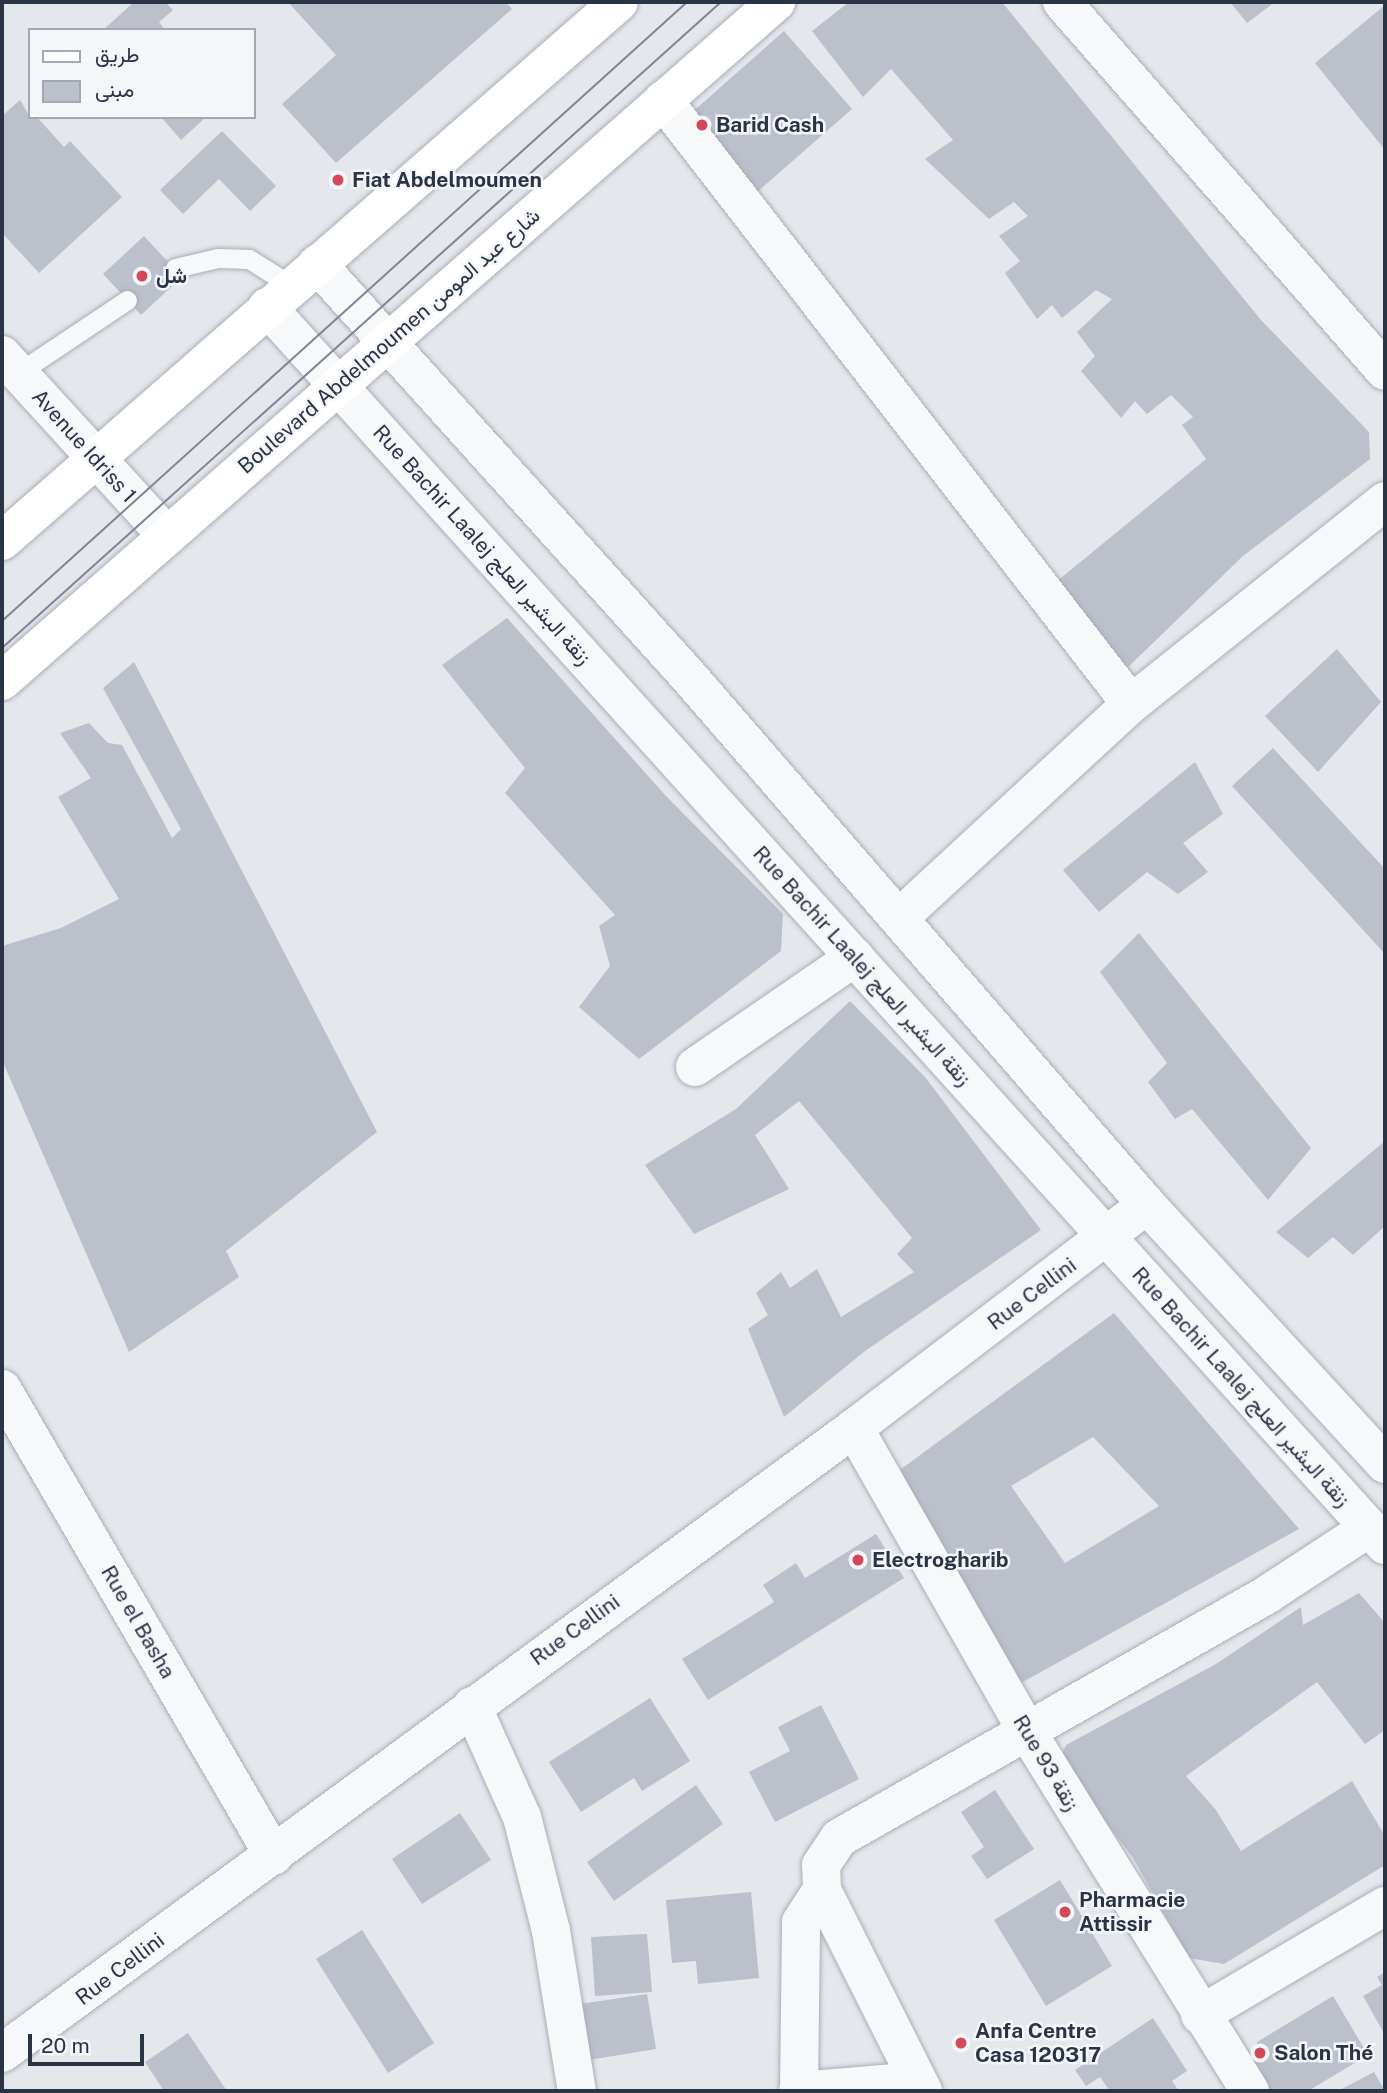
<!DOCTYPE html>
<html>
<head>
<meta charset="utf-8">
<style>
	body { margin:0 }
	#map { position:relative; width:1387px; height:2093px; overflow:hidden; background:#e4e7ec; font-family:"Public Sans",Vazirmatn,sans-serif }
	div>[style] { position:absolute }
	.building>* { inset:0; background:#bbc0ca }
	.roads { filter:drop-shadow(0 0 2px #a9aeb7) drop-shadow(0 0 2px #a9aeb7) }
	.service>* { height:19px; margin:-9.5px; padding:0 9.5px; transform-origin:9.5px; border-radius:9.5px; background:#f7f8fa }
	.minor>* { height:38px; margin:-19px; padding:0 19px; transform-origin:19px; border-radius:19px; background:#f7f8fa }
	.tertiary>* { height:38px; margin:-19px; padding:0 19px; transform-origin:19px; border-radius:19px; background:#f7f8fa }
	.secondary>* { height:38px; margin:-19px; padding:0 19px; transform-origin:19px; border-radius:19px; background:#fff }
	.tram>* { height:2px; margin:-1px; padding:0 1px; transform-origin:1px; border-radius:1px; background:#7d8696 }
	.dots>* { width:19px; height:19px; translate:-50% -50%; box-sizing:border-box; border:4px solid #f4f6f9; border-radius:50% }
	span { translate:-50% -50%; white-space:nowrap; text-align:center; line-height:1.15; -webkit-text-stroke:5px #f4f6f9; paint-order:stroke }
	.poi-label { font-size:21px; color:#2b3445; font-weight:700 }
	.left { translate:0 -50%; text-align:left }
	.street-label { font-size:21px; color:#2b3445 }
	.frame { position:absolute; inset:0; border:4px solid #2b3445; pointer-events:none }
	.legend { position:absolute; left:28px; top:28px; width:228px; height:91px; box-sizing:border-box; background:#f4f6f9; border:2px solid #a4a8b1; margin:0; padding:9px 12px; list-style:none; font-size:21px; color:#2b3445 }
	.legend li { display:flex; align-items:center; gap:14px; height:35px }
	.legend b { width:35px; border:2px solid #a4a8b1 }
	.scale { position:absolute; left:28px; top:2034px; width:116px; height:32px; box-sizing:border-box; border:4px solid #2b3445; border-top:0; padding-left:9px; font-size:21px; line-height:24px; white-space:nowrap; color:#2b3445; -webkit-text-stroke:5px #f4f6f9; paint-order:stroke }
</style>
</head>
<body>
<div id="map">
	<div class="building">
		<i style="clip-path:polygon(134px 2px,165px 2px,173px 10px,159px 22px,165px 30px,103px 30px)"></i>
		<i style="clip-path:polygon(288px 2px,506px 2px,512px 9px,336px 163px,282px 104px,336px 55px)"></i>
		<i style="clip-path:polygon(849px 2px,1002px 2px,1261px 320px,1369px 432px,1370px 459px,1243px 556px,1124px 671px,1050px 587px,1206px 459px,1182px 425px,1193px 417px,1171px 395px,1147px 414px,1135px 401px,1121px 418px,1081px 371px,1095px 356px,1077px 332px,1112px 299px,1096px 290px,1062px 318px,1052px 305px,1037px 319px,1005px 273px,1020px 261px,999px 236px,1028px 216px,1014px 202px,989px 219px,925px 159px,953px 140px,891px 69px,863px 97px,812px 31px)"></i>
		<i style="clip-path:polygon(1230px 2px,1275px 2px,1247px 23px)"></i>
		<i style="clip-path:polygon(1385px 5px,1385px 150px,1315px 63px)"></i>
		<i style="clip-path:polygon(784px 31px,852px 109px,756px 193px,689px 115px)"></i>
		<i style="clip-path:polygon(20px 100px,30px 117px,37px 117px,64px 147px,70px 141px,122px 197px,39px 273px,2px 233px,2px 116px)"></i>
		<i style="clip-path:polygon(161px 117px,206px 117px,181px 140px)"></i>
		<i style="clip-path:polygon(222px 131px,276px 186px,250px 211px,219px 179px,183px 214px,160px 190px)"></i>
		<i style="clip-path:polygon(144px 236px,182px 277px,141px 315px,103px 274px)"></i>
		<i style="clip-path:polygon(507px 618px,666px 796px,783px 914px,781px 951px,639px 1059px,579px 1007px,610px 966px,599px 926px,615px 915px,505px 793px,525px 768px,442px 665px)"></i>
		<i style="clip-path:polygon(1337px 649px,1381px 702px,1318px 772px,1265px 716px)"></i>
		<i style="clip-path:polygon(134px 662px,377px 1132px,226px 1251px,239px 1277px,129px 1352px,2px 1060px,2px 946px,61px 928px,119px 899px,58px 797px,91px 778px,60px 733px,89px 723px,108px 743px,122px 745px,172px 838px,181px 829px,103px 688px)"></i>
		<i style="clip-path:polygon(1273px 748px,1385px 869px,1385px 954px,1232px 786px)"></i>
		<i style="clip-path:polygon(1195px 762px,1223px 814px,1183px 843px,1208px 872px,1178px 894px,1147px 872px,1099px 912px,1063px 870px)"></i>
		<i style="clip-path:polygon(1139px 933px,1311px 1148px,1268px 1200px,1192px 1109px,1175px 1119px,1148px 1082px,1167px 1063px,1100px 972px)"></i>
		<i style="clip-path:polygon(850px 1001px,925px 1077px,1041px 1230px,865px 1351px,784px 1417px,748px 1329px,768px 1315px,756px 1293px,781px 1272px,790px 1288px,817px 1269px,841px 1317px,914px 1272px,897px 1254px,912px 1238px,799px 1101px,755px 1135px,789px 1189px,694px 1234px,645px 1165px,736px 1109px)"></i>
		<i style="clip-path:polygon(1385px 1141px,1385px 1226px,1353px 1255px,1333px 1237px,1308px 1258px,1276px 1232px)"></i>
		<i style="clip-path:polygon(evenodd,1114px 1313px,1299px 1529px,1021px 1683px,897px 1472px,1114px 1313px,1093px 1437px,1159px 1506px,1065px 1563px,1011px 1486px,1093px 1437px)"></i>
		<i style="clip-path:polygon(876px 1534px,904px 1578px,708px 1700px,682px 1659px,774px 1602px,763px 1585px,796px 1563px,805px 1578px)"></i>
		<i style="clip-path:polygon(1359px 1593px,1385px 1623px,1385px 1730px,1365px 1744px,1317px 1682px,1186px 1776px,1216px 1810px,1241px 1851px,1352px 1781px,1385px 1836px,1385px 1865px,1224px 1964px,1189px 1958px,1133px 1858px,1059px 1761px,1066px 1745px,1216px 1664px,1301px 1607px,1303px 1625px)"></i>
		<i style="clip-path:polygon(650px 1698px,690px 1761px,642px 1791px,634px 1778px,581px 1812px,549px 1762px)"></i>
		<i style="clip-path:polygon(821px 1705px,859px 1779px,775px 1822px,749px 1772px,790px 1751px,778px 1727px)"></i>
		<i style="clip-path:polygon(696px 1785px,723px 1824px,614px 1901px,587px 1862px)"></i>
		<i style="clip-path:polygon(995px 1790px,1034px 1849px,987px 1879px,971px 1856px,984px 1847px,961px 1812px)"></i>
		<i style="clip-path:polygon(460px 1813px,491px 1860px,422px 1904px,392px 1859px)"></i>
		<i style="clip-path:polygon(1060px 1880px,1112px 1966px,1046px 2006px,994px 1920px)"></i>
		<i style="clip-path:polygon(751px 1892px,759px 1978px,698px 1984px,696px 1961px,672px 1963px,666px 1900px)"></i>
		<i style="clip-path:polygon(362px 1930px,434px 2043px,388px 2073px,316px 1959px)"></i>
		<i style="clip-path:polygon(647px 1934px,652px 1992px,595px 1996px,591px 1937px)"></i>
		<i style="clip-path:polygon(1385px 1972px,1385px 2035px,1363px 1996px,1382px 1985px,1377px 1977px)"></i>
		<i style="clip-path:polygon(647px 1994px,656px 2049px,589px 2060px,580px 2004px)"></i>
		<i style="clip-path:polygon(1333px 1996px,1368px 2055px,1308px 2091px,1270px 2091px,1252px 2062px,1257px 2042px)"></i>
		<i style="clip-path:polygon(1153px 2018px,1187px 2071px,1172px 2081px,1179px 2091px,1110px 2091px,1100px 2077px,1086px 2086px,1075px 2070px)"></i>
		<i style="clip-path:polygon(188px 2033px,227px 2091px,164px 2091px,145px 2062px)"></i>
		<i style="clip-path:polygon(1374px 2072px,1385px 2091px,1338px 2091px)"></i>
	</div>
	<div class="roads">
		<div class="service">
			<i style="left:175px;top:268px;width:44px;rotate:-13.1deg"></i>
			<i style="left:218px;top:258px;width:31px;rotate:2deg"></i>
			<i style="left:249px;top:259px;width:51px;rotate:32.1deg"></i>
			<i style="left:18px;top:373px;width:131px;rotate:-33.8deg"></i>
		</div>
		<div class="minor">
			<i style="left:1062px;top:2px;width:490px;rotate:48.8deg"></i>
			<i style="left:663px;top:100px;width:764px;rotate:52.23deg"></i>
			<i style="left:899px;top:918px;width:316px;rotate:-42.7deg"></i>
			<i style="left:1131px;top:704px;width:325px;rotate:-38.6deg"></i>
			<i style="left:695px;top:1067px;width:194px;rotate:-34.5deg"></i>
			<i style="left:2px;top:1389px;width:540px;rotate:59.78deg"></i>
			<i style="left:854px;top:1428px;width:348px;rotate:60.3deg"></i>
			<i style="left:1026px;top:1730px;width:425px;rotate:58.2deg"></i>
			<i style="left:472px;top:1706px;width:122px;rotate:65.8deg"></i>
			<i style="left:522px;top:1817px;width:118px;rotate:75.7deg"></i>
			<i style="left:551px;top:1931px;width:162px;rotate:80.8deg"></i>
			<i style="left:822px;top:1890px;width:225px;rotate:63.3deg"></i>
			<i style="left:1200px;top:2015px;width:215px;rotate:-30.5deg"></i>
			<i style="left:2px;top:2053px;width:1057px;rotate:-36.26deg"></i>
			<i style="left:854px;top:1428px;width:368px;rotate:-37.3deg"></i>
			<i style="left:798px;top:2091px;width:119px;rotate:-4.8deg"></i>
			<i style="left:799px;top:2091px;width:169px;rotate:-89.3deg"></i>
			<i style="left:801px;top:1922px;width:38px;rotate:-57deg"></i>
			<i style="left:822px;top:1890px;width:25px;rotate:-92deg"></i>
			<i style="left:821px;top:1865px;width:32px;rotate:-56deg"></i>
			<i style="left:839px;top:1838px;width:494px;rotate:-29.6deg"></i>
			<i style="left:1268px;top:1594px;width:121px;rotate:-33.2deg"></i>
		</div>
		<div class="tertiary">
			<i style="left:317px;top:264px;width:557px;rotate:47.98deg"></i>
			<i style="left:690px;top:678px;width:698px;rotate:49.07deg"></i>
			<i style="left:1147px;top:1205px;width:352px;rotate:47.4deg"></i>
			<i style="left:267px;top:307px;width:1668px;rotate:47.92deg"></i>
			<i style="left:2px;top:355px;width:245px;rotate:47.6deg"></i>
		</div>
		<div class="secondary">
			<i style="left:2px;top:541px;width:819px;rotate:-41.14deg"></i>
			<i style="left:2px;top:681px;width:1030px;rotate:-41.26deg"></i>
		</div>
	</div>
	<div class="tram">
		<i style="left:2px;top:621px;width:923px;rotate:-42.1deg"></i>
		<i style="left:2px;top:648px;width:967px;rotate:-41.94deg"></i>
	</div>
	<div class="dots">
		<i style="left:702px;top:125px;background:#d1495b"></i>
		<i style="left:338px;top:180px;background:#d1495b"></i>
		<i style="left:142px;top:276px;background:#d1495b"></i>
		<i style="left:858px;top:1560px;background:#d1495b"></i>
		<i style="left:1065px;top:1912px;background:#d1495b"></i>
		<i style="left:961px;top:2043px;background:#d1495b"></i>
		<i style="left:1260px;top:2053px;background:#d1495b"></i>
	</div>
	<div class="poi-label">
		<span class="left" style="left:716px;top:125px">Barid Cash</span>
		<span class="left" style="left:352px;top:180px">Fiat Abdelmoumen</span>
		<span class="left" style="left:156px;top:276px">شل</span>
		<span class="left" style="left:872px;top:1560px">Electrogharib</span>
		<span class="left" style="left:1079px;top:1912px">Pharmacie<br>Attissir</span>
		<span class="left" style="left:975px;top:2043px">Anfa Centre<br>Casa 120317</span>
		<span class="left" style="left:1274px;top:2053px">Salon Thé</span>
	</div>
	<div class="street-label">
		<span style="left:389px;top:341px;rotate:-41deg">Boulevard Abdelmoumen شارع عبد المومن</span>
		<span style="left:84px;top:446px;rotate:48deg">Avenue Idriss 1</span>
		<span style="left:482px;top:545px;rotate:48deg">Rue Bachir Laalej زنقة البشير العلج</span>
		<span style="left:862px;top:966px;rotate:48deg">Rue Bachir Laalej زنقة البشير العلج</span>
		<span style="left:1032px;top:1294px;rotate:-37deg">Rue Cellini</span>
		<span style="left:1241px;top:1387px;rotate:48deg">Rue Bachir Laalej زنقة البشير العلج</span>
		<span style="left:138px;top:1622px;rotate:60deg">Rue el Basha</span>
		<span style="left:575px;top:1630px;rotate:-36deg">Rue Cellini</span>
		<span style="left:1046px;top:1763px;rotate:59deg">Rue 93 زنقة</span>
		<span style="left:120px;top:1969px;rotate:-37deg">Rue Cellini</span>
	</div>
	<div class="frame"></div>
	<ul class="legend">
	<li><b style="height:9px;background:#fff"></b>طريق</li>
	<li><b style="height:19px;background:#bbc0ca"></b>مبنى</li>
	</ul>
	<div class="scale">20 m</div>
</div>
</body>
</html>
